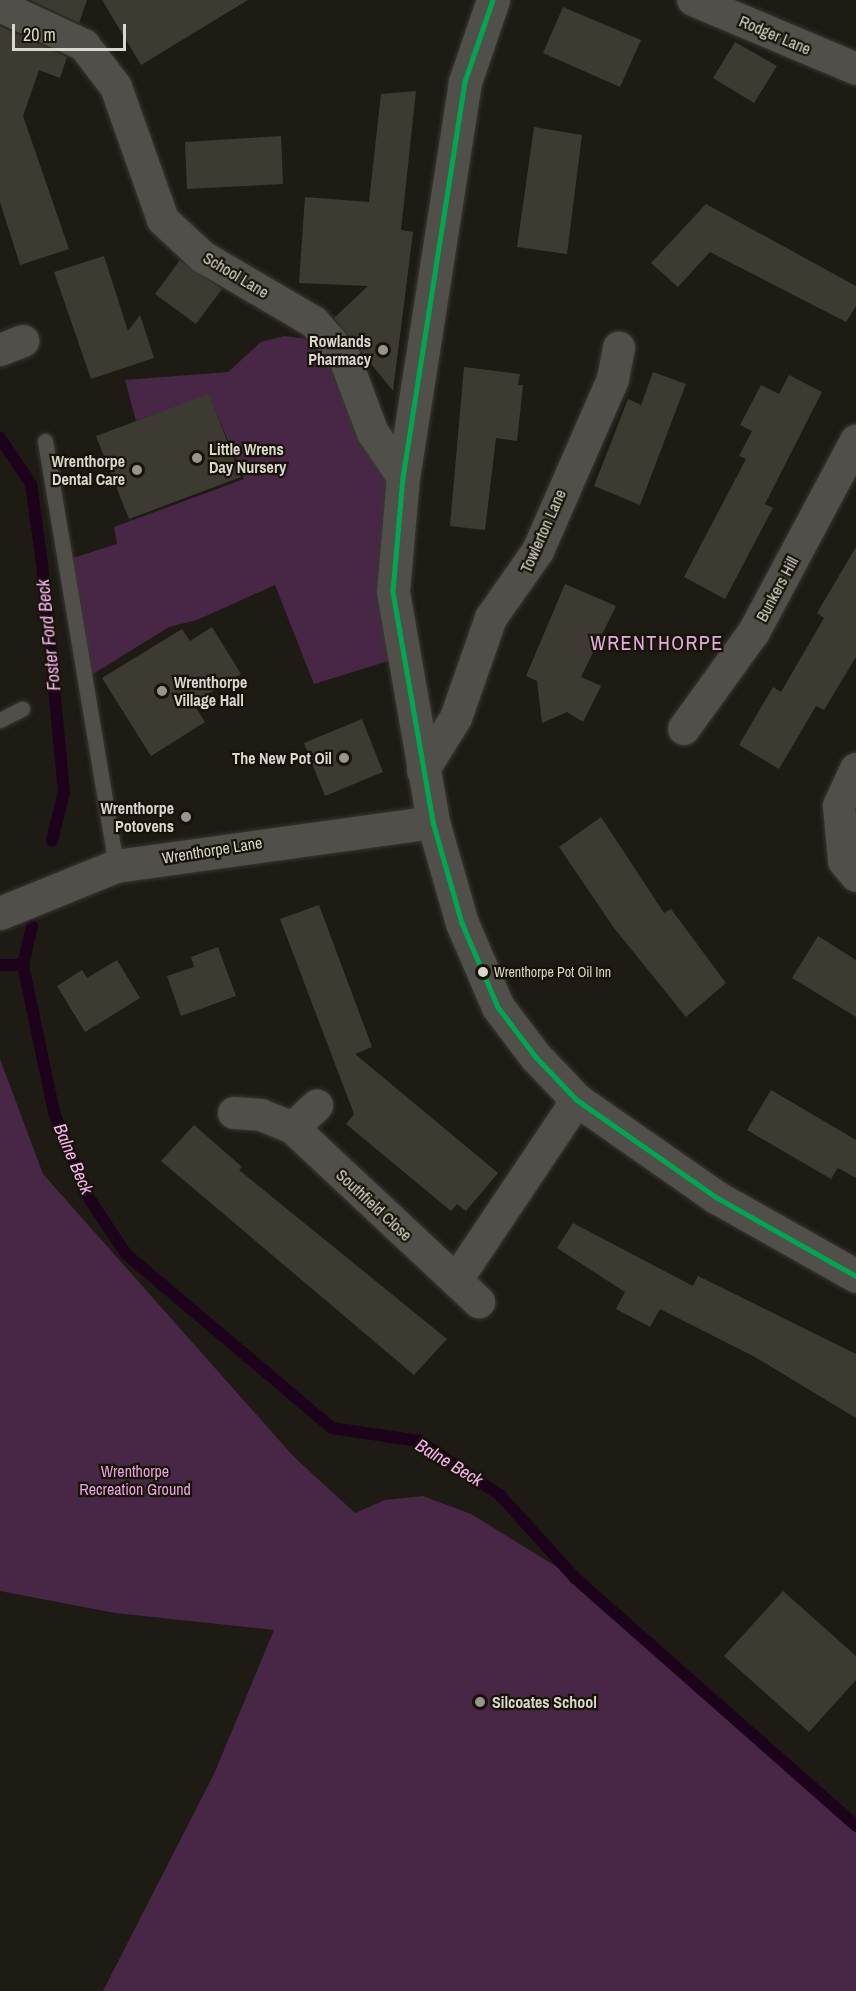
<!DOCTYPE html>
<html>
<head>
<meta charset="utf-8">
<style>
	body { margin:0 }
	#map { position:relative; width:856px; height:1991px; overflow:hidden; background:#1d1b14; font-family:"Archivo Narrow",sans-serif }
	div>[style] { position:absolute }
	.green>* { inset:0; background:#472745 }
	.stream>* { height:12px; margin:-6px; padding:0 6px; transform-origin:6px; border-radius:6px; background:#1d021c }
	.building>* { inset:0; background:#3d3b31 }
	.roads { filter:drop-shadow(0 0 2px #393732) drop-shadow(0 0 2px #393732) }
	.service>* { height:15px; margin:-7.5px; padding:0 7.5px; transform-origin:7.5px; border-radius:7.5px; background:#514f4a }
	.minor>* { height:32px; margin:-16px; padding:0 16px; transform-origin:16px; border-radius:16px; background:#514f4a }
	.tertiary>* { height:33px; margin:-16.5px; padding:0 16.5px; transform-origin:16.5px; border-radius:16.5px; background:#514f4a }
	.bus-1>* { height:4.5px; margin:-2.25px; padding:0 2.25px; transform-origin:2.25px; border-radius:2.25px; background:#00a651 }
	.dots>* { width:16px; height:16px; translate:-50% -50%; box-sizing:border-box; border:3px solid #171407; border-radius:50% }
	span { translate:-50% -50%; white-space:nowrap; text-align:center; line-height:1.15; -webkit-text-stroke:4.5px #171407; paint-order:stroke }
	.bus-label { font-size:14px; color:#d9d7ce }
	.left { translate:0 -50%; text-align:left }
	.street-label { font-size:16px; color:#d9d7ce }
	.poi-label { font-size:16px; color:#d9d7ce; font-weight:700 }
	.right { translate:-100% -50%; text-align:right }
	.park-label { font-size:16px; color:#e9a2e7 }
	.water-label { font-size:18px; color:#f9b1f7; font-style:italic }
	.quarter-label { font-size:20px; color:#e5abe3; letter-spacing:1.5px }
	.scale { position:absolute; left:12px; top:24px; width:114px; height:27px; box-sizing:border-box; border:3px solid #d9d7ce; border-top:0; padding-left:8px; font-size:18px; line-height:21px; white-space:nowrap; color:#d9d7ce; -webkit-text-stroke:4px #171407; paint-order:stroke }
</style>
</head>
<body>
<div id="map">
	<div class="green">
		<i style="clip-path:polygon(284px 336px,309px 339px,344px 356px,403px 477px,401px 657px,314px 684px,275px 585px,197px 620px,169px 627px,85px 679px,66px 560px,117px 544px,114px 527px,244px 479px,209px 395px,136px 421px,125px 380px,228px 372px,261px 342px)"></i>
		<i style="clip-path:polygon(0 1059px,43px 1174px,294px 1457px,355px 1513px,385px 1500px,423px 1496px,471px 1514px,575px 1578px,856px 1826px,856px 1991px,103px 1991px,214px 1774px,274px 1630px,115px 1613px,0 1591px)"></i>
	</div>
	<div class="stream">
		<i style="left:0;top:438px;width:55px;rotate:56deg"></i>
		<i style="left:31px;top:484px;width:80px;rotate:82.1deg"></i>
		<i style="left:42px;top:563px;width:230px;rotate:84.5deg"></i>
		<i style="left:64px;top:792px;width:50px;rotate:103.8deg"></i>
		<i style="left:32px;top:926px;width:40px;rotate:103deg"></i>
		<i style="left:23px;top:965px;width:150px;rotate:78.1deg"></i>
		<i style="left:54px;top:1112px;width:89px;rotate:68.3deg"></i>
		<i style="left:87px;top:1195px;width:71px;rotate:56.5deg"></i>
		<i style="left:126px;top:1254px;width:270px;rotate:40.2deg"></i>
		<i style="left:332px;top:1428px;width:88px;rotate:8.5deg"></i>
		<i style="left:419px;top:1441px;width:97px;rotate:33.7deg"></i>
		<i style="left:500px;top:1495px;width:112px;rotate:47.9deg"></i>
		<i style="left:575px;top:1578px;width:375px;rotate:41.4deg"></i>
		<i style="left:0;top:965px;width:23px"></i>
	</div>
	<div class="building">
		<i style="clip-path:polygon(30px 0,87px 0,79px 23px)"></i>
		<i style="clip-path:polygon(102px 0,248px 0,141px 65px)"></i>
		<i style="clip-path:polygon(563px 7px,641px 40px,620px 87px,543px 53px)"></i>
		<i style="clip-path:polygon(0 26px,67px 57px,60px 78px,39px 70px,23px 116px,69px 249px,20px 265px,0 202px)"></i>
		<i style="clip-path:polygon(735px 42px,777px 66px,754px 103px,713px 78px)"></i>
		<i style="clip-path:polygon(416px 91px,401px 230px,413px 232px,393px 391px,334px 318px,368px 286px,299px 283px,305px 197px,369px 202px,381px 94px)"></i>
		<i style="clip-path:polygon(534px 127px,582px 135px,567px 254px,517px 247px)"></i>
		<i style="clip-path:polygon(281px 136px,283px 184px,187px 189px,185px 142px)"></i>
		<i style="clip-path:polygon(706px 204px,856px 286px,856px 306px,846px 322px,710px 252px,678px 287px,651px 263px)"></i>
		<i style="clip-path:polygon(104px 256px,128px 331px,140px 315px,154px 358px,91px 379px,54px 272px)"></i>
		<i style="clip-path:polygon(180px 260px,222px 289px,196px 324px,155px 294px)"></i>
		<i style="clip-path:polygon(464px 367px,520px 374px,518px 385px,523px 385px,517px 441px,496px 438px,485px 530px,450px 526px)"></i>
		<i style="clip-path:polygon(653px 372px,686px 384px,640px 505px,594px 486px,628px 399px,641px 405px)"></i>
		<i style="clip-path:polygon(789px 375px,822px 392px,765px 504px,773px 508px,725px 599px,684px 577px,746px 459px,739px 456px,752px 431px,740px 425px,761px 385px,779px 394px)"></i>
		<i style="clip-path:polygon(209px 394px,241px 477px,129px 519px,96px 436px)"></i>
		<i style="clip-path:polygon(856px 547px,856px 657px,824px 710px,816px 706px,779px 769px,739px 745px,773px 687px,781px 692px,824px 618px,817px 613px)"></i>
		<i style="clip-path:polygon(565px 584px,616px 606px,581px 677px,601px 686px,583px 722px,567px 712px,542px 723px,537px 681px,526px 676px)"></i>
		<i style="clip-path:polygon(212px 627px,241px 674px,193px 703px,205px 722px,151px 756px,102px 678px,182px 629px,190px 641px)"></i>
		<i style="clip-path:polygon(362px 719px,383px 772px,325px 796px,304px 743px)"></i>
		<i style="clip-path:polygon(601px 817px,664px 913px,671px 909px,726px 983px,686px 1017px,614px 928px,559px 847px)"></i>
		<i style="clip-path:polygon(319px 905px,372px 1047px,355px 1054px,498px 1173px,466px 1211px,457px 1204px,451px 1211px,346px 1124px,354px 1114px,280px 919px)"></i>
		<i style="clip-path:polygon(818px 936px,856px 960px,856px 1017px,792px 978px)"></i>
		<i style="clip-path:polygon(218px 947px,236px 996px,181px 1016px,167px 976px,194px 967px,191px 957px)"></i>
		<i style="clip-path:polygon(117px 960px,140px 998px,85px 1032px,57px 986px,82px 970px,87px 978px)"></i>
		<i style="clip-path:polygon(771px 1090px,856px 1140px,856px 1178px,838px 1168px,831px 1179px,747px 1130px)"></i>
		<i style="clip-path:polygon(194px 1125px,242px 1167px,239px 1170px,447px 1339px,414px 1375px,161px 1161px)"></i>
		<i style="clip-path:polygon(573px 1223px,693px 1286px,698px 1276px,856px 1354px,856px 1418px,755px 1357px,660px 1309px,650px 1327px,616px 1309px,625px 1292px,557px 1248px)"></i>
		<i style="clip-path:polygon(783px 1591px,856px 1656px,856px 1680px,809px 1732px,724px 1656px)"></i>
	</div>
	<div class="roads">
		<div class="service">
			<i style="left:45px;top:441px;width:431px;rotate:80.5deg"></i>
			<i style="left:0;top:720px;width:25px;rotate:-27deg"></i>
		</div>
		<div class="minor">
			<i style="left:693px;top:0;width:177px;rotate:22.9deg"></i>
			<i style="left:0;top:6px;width:93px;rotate:24.9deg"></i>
			<i style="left:84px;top:45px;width:53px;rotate:52.7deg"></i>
			<i style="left:116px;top:87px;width:141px;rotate:70.5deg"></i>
			<i style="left:163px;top:220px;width:54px;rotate:42.8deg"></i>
			<i style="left:203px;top:257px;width:129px;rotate:30.4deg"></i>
			<i style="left:314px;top:322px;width:45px;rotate:48.6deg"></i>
			<i style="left:344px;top:356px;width:82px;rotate:69.4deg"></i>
			<i style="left:373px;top:433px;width:53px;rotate:55.7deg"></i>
			<i style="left:0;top:350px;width:25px;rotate:-21deg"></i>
			<i style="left:684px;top:729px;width:120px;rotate:-54.2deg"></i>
			<i style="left:754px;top:632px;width:217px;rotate:-61.9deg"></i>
			<i style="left:856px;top:769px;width:41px;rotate:114.7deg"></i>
			<i style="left:839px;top:806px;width:55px;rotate:84.8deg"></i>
			<i style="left:844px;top:861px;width:19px;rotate:51deg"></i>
			<i style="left:423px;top:771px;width:62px;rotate:-58.1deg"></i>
			<i style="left:456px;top:718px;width:106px;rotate:-70.7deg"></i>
			<i style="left:491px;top:618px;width:82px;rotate:-55deg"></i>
			<i style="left:538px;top:551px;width:188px;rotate:-66.4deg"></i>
			<i style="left:613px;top:379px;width:32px;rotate:-79deg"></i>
			<i style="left:234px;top:1113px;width:27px;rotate:4deg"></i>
			<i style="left:261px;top:1115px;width:35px;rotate:22deg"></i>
			<i style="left:293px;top:1128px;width:255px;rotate:43.1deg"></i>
			<i style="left:293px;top:1128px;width:33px;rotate:-43deg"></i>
			<i style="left:456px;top:1281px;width:218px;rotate:-56.2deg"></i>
		</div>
		<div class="tertiary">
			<i style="left:493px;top:0;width:87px;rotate:108.9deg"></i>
			<i style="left:465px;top:82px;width:400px;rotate:98.9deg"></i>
			<i style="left:403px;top:477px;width:115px;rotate:95deg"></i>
			<i style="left:393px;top:592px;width:233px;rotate:80.1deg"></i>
			<i style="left:433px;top:822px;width:105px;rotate:74deg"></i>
			<i style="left:462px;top:923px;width:91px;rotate:66.8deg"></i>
			<i style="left:498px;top:1007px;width:63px;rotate:52.8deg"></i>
			<i style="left:536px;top:1057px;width:59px;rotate:46.4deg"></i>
			<i style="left:577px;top:1100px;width:169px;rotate:34.9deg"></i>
			<i style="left:716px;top:1197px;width:161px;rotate:29.4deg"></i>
			<i style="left:0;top:913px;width:125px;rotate:-22.1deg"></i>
			<i style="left:116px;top:866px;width:320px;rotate:-7.9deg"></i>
		</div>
	</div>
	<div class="bus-1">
		<i style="left:493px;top:0;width:87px;rotate:108.9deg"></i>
		<i style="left:465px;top:82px;width:400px;rotate:98.9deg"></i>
		<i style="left:403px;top:477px;width:115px;rotate:95deg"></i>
		<i style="left:393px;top:592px;width:233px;rotate:80.1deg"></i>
		<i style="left:433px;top:822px;width:105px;rotate:74deg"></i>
		<i style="left:462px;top:923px;width:91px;rotate:66.8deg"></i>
		<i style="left:498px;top:1007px;width:63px;rotate:52.8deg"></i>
		<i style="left:536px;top:1057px;width:59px;rotate:46.4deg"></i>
		<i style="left:577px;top:1100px;width:169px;rotate:34.9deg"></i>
		<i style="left:716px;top:1197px;width:161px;rotate:29.4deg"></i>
	</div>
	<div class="dots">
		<i style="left:383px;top:350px;background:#97958d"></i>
		<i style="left:197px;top:458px;background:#97958d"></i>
		<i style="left:137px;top:470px;background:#97958d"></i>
		<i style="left:162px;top:691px;background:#97958d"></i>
		<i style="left:344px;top:758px;background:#97958d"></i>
		<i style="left:186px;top:817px;background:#97958d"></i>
		<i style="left:483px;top:972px;background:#d9d7ce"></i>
		<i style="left:480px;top:1702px;background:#97958d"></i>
	</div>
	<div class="bus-label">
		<span class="left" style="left:494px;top:972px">Wrenthorpe Pot Oil Inn</span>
	</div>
	<div class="street-label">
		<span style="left:775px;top:35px;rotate:23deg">Rodger Lane</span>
		<span style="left:236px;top:275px;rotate:31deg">School Lane</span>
		<span style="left:543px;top:531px;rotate:-66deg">Towlerton Lane</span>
		<span style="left:777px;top:589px;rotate:-62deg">Bunkers Hill</span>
		<span style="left:212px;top:850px;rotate:-9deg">Wrenthorpe Lane</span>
		<span style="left:374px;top:1205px;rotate:43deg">Southfield Close</span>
	</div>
	<div class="poi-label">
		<span class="right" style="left:371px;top:350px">Rowlands<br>Pharmacy</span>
		<span class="left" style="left:209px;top:458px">Little Wrens<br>Day Nursery</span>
		<span class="right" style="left:125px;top:470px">Wrenthorpe<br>Dental Care</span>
		<span class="left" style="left:174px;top:691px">Wrenthorpe<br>Village Hall</span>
		<span class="right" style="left:332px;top:758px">The New Pot Oil</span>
		<span class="right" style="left:174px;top:817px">Wrenthorpe<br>Potovens</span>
		<span class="left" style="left:492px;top:1702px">Silcoates School</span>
	</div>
	<div class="park-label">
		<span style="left:135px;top:1480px">Wrenthorpe<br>Recreation Ground</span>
	</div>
	<div class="water-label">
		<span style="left:49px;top:635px;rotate:-96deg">Foster Ford Beck</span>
		<span style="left:73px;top:1159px;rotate:67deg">Balne Beck</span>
		<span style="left:449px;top:1463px;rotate:31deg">Balne Beck</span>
	</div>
	<div class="quarter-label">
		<span style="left:657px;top:642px">WRENTHORPE</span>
	</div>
	<div class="scale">20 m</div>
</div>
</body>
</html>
